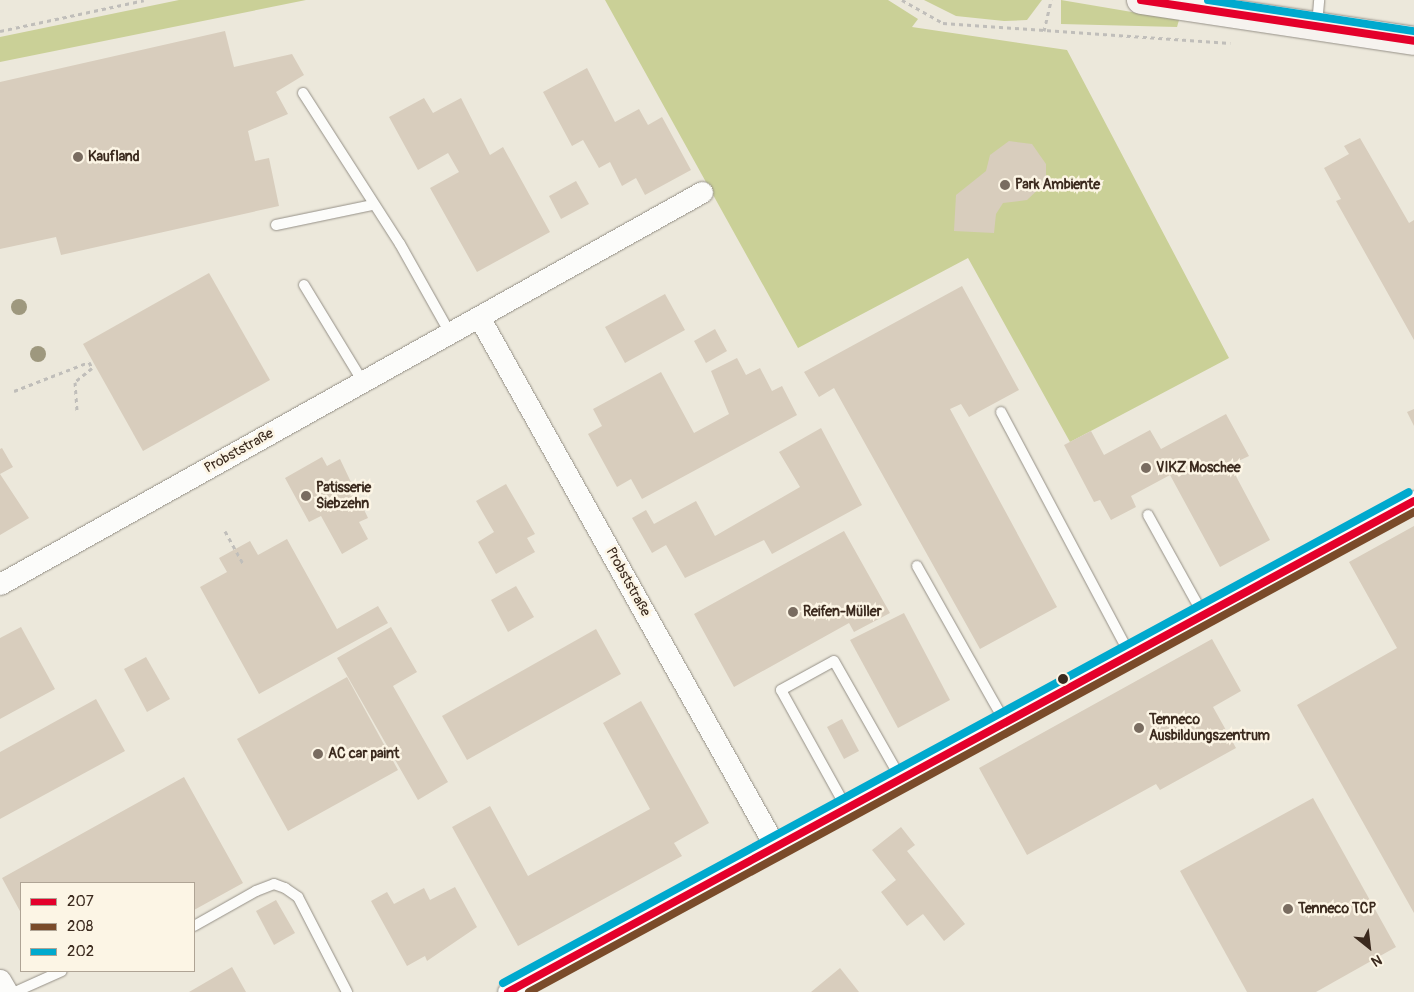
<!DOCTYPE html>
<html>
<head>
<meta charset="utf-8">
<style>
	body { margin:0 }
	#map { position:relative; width:1414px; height:992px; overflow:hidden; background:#ece8db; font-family:Pangolin,sans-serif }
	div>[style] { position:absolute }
	.green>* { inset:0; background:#cad097 }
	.building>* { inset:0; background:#d8cdbd }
	.path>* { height:3px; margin-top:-1.5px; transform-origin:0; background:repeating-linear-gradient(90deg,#c0beba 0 4px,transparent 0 8px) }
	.roads { filter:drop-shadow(0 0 1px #959087) drop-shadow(0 0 1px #959087) }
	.lane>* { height:10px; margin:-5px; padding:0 5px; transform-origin:5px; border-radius:5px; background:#fcfcfa }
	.street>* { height:21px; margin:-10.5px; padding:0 10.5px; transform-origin:10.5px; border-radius:10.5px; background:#fcfcfa }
	.secondary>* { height:28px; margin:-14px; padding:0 14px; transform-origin:14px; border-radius:14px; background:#f6f3ef }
	.bus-1>* { height:8px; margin:-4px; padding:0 4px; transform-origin:4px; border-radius:4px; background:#e4002b }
	.bus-2>* { height:8px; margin:-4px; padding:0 4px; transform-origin:4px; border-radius:4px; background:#7a4b2a }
	.bus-3>* { height:8px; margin:-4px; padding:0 4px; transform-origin:4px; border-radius:4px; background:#00a9ce }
	.trees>* { width:16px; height:16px; margin:-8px; border-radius:50%; background:#9e987e }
	.dots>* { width:14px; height:14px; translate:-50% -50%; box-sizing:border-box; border:2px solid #fcf5e5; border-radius:50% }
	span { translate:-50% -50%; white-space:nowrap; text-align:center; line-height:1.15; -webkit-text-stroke:5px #fcf5e5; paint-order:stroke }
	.poi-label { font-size:14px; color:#3b2a1e; font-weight:700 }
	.left { translate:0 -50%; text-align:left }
	.street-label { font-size:14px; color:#3b2a1e }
	.legend { position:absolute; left:20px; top:882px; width:175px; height:90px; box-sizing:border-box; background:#fcf5e5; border:1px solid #afa495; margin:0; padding:6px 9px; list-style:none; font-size:15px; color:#3b2a1e }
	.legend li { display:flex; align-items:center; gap:10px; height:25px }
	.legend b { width:25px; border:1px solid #afa495 }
	.north { position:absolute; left:1344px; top:922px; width:50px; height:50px; -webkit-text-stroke:4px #fcf5e5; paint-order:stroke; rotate:151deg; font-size:14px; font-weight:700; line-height:20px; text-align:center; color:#3b2a1e }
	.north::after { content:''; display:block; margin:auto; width:18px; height:22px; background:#3b2a1e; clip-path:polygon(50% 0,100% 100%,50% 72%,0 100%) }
</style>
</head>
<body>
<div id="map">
	<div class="green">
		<i style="clip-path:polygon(179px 0,306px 0,0 62px,0 37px)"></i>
		<i style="clip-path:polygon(605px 0,888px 0,918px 19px,912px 27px,1067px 50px,1229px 358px,1070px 442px,968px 258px,798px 348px)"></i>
		<i style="clip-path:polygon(924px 0,1042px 0,1027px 20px,1004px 21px,956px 16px)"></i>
		<i style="clip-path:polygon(1061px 0,1179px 20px,1177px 27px,1061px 24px)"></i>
	</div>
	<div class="building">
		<i style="clip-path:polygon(225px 31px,234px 67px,292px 54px,304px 75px,276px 92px,288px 114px,248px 131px,255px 161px,269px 158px,279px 206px,61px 255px,56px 237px,0 249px,0 82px)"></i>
		<i style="clip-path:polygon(587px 68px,615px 122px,639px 109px,648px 125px,662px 117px,691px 170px,645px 195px,636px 178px,622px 186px,610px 162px,599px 168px,583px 140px,572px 146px,543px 92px)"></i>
		<i style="clip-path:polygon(424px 98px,433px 113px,461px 98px,490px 155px,503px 147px,550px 232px,477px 272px,430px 188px,459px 172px,448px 153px,418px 170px,389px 117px)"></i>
		<i style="clip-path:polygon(1360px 138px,1409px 223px,1414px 220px,1414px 340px,1336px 201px,1341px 199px,1324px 168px,1349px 154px,1344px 146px)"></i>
		<i style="clip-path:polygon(1009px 141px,1032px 144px,1046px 164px,1046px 182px,1027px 200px,1003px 203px,996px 214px,994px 233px,954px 231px,956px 195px,986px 171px,990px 155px)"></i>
		<i style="clip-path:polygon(576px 181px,589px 204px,561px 219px,549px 196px)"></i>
		<i style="clip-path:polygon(209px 273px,270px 380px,143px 451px,83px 344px)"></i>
		<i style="clip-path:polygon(962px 286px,1019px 390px,969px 417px,961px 404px,950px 409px,1057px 607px,980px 649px,834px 388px,819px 397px,804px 372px)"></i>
		<i style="clip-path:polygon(665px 294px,685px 330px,625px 363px,605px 327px)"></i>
		<i style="clip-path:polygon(715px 329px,727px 351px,706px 363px,694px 341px)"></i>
		<i style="clip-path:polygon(737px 358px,746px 375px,760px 368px,772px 391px,782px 386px,797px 415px,642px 499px,631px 479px,617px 487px,588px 434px,602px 426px,593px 409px,661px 372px,694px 433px,729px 414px,711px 371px)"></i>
		<i style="clip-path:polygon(1414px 409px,1414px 426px,1407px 412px)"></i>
		<i style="clip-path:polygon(1226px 414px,1249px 456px,1230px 465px,1270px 540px,1220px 567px,1170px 475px,1131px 496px,1136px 507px,1111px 520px,1100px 500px,1094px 502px,1064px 445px,1091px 431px,1104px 455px,1150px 430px,1161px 449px)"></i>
		<i style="clip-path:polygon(821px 428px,862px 505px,772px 554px,764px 540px,685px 578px,666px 545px,652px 553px,632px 518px,646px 510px,654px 524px,696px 501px,715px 536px,800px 487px,779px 452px)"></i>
		<i style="clip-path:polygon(2px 448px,13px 467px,0 474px,29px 518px,0 535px,0 449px)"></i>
		<i style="clip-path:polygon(322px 457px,327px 466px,340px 459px,368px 518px,359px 522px,368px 539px,342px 554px,321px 516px,309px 522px,285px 478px)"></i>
		<i style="clip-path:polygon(506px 484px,535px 534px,527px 538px,535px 552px,496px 574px,478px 542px,494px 532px,476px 501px)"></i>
		<i style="clip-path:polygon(1414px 526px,1414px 913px,1297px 705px,1397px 648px,1349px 562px)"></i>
		<i style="clip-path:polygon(844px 531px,890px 613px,854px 632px,849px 623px,734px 687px,694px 614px)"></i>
		<i style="clip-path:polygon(287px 539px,337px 629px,378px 606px,388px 623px,259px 694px,200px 587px,227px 572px,219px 558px,250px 541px,258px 555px)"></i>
		<i style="clip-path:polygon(516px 586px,534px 617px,508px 632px,491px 600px)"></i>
		<i style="clip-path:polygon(904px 613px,950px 700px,898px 728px,850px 640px)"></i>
		<i style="clip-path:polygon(21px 627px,55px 689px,0 719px,0 638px)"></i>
		<i style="clip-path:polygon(391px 627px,417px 672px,393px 686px,448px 782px,418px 800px,337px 658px)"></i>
		<i style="clip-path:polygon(596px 629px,621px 674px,467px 760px,442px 716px)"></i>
		<i style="clip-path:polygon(1212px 639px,1241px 691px,1213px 707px,1236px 748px,1160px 790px,1156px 784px,1027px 855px,979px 768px)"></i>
		<i style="clip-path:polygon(146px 657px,170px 699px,147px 712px,124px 669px)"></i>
		<i style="clip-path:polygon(347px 677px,398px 770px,288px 831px,237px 739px)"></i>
		<i style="clip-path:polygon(96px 699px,125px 751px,0 819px,0 752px)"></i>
		<i style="clip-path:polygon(641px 701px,709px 823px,674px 843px,682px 856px,518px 946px,452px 827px,490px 806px,528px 876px,650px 809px,603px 723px)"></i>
		<i style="clip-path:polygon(842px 719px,859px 751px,844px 759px,827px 727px)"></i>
		<i style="clip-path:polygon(184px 777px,243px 883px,194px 910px,194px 883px,21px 883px,21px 913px,2px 878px)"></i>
		<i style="clip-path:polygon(1313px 798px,1396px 947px,1316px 992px,1247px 992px,1180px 871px)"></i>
		<i style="clip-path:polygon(901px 827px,915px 845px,907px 851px,965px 924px,944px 941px,923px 914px,907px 926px,881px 892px,896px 880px,872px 850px)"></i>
		<i style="clip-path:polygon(455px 887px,477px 927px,427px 961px,425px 956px,407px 966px,371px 901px,387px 892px,394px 904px,424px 888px,430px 900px)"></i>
		<i style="clip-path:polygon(276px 900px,295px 933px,274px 945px,256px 911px)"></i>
		<i style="clip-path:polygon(232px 967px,246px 992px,189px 992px)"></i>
		<i style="clip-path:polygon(840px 968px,859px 992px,811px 992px)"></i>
	</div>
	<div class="path">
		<i style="left:902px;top:0;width:47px;rotate:29.3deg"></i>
		<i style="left:943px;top:23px;width:288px;rotate:4deg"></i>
		<i style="left:0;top:31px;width:147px;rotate:-12.1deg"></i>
		<i style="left:1044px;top:31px;width:32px;rotate:-77deg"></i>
		<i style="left:14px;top:391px;width:80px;rotate:-21.1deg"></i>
		<i style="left:89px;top:362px;width:7px;rotate:63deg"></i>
		<i style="left:92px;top:368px;width:22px;rotate:141deg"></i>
		<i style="left:75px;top:382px;width:31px;rotate:86deg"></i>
		<i style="left:225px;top:531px;width:37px;rotate:61deg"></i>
	</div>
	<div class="roads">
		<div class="lane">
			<i style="left:1317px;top:25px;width:25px;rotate:-85deg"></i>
			<i style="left:303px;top:93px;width:179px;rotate:57.3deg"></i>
			<i style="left:400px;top:244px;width:102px;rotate:60.7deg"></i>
			<i style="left:276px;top:225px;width:99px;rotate:-11.7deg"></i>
			<i style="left:304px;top:285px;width:114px;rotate:58.7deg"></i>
			<i style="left:1001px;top:412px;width:275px;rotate:62deg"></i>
			<i style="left:1148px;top:515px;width:115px;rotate:61deg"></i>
			<i style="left:917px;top:566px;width:179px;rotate:60.6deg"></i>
			<i style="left:847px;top:809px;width:136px;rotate:-119deg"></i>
			<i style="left:781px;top:690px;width:60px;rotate:-28.7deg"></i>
			<i style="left:834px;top:661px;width:136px;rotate:60.4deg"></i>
			<i style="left:194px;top:926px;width:71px;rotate:-29.4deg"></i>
			<i style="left:256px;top:891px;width:19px;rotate:-21deg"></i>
			<i style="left:274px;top:884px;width:12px;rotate:20deg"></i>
			<i style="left:285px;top:888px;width:16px;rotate:35deg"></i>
			<i style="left:298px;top:897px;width:107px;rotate:62.7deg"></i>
			<i style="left:15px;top:992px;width:51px;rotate:-24.1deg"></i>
		</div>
		<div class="street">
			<i style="left:479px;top:317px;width:608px;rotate:60.78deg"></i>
			<i style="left:0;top:584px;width:804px;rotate:-29.18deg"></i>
			<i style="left:0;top:980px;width:14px;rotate:60deg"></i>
			<i style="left:508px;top:992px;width:1030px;rotate:-28.46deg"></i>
		</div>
		<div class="secondary">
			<i style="left:1141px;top:0;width:276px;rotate:8.5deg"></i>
		</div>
	</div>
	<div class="bus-1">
		<i style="left:1141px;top:0;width:276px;rotate:8.5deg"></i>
		<i style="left:508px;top:992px;width:1030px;rotate:-28.46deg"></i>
	</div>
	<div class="bus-2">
		<i style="left:529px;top:992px;width:1007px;rotate:-28.47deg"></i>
	</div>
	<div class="bus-3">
		<i style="left:1208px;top:0;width:208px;rotate:8.6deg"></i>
		<i style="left:503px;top:983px;width:1030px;rotate:-28.46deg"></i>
	</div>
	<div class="trees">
		<i style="left:19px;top:307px"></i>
		<i style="left:38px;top:354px"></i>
	</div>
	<div class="dots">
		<i style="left:78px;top:157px;background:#796c60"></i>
		<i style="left:1005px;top:185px;background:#796c60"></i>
		<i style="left:1146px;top:468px;background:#796c60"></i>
		<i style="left:306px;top:496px;background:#796c60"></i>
		<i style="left:793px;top:612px;background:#796c60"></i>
		<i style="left:1063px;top:679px;background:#3b2a1e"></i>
		<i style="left:1139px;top:728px;background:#796c60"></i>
		<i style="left:318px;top:754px;background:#796c60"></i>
		<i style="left:1288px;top:909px;background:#796c60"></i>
	</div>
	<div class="poi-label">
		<span class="left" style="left:88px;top:157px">Kaufland</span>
		<span class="left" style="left:1015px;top:185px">Park Ambiente</span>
		<span class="left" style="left:1156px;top:468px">VIKZ Moschee</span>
		<span class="left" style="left:316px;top:496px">Patisserie<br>Siebzehn</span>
		<span class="left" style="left:803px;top:612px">Reifen-Müller</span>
		<span class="left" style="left:1149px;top:728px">Tenneco<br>Ausbildungszentrum</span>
		<span class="left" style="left:328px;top:754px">AC car paint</span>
		<span class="left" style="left:1298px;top:909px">Tenneco TCP</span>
	</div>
	<div class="street-label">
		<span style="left:239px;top:451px;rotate:-29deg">Probststraße</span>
		<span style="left:628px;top:582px;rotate:61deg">Probststraße</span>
	</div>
	<ul class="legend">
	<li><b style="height:6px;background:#e4002b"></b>207</li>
	<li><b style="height:6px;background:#7a4b2a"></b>208</li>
	<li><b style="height:6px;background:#00a9ce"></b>202</li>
	</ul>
	<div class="north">N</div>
</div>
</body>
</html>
